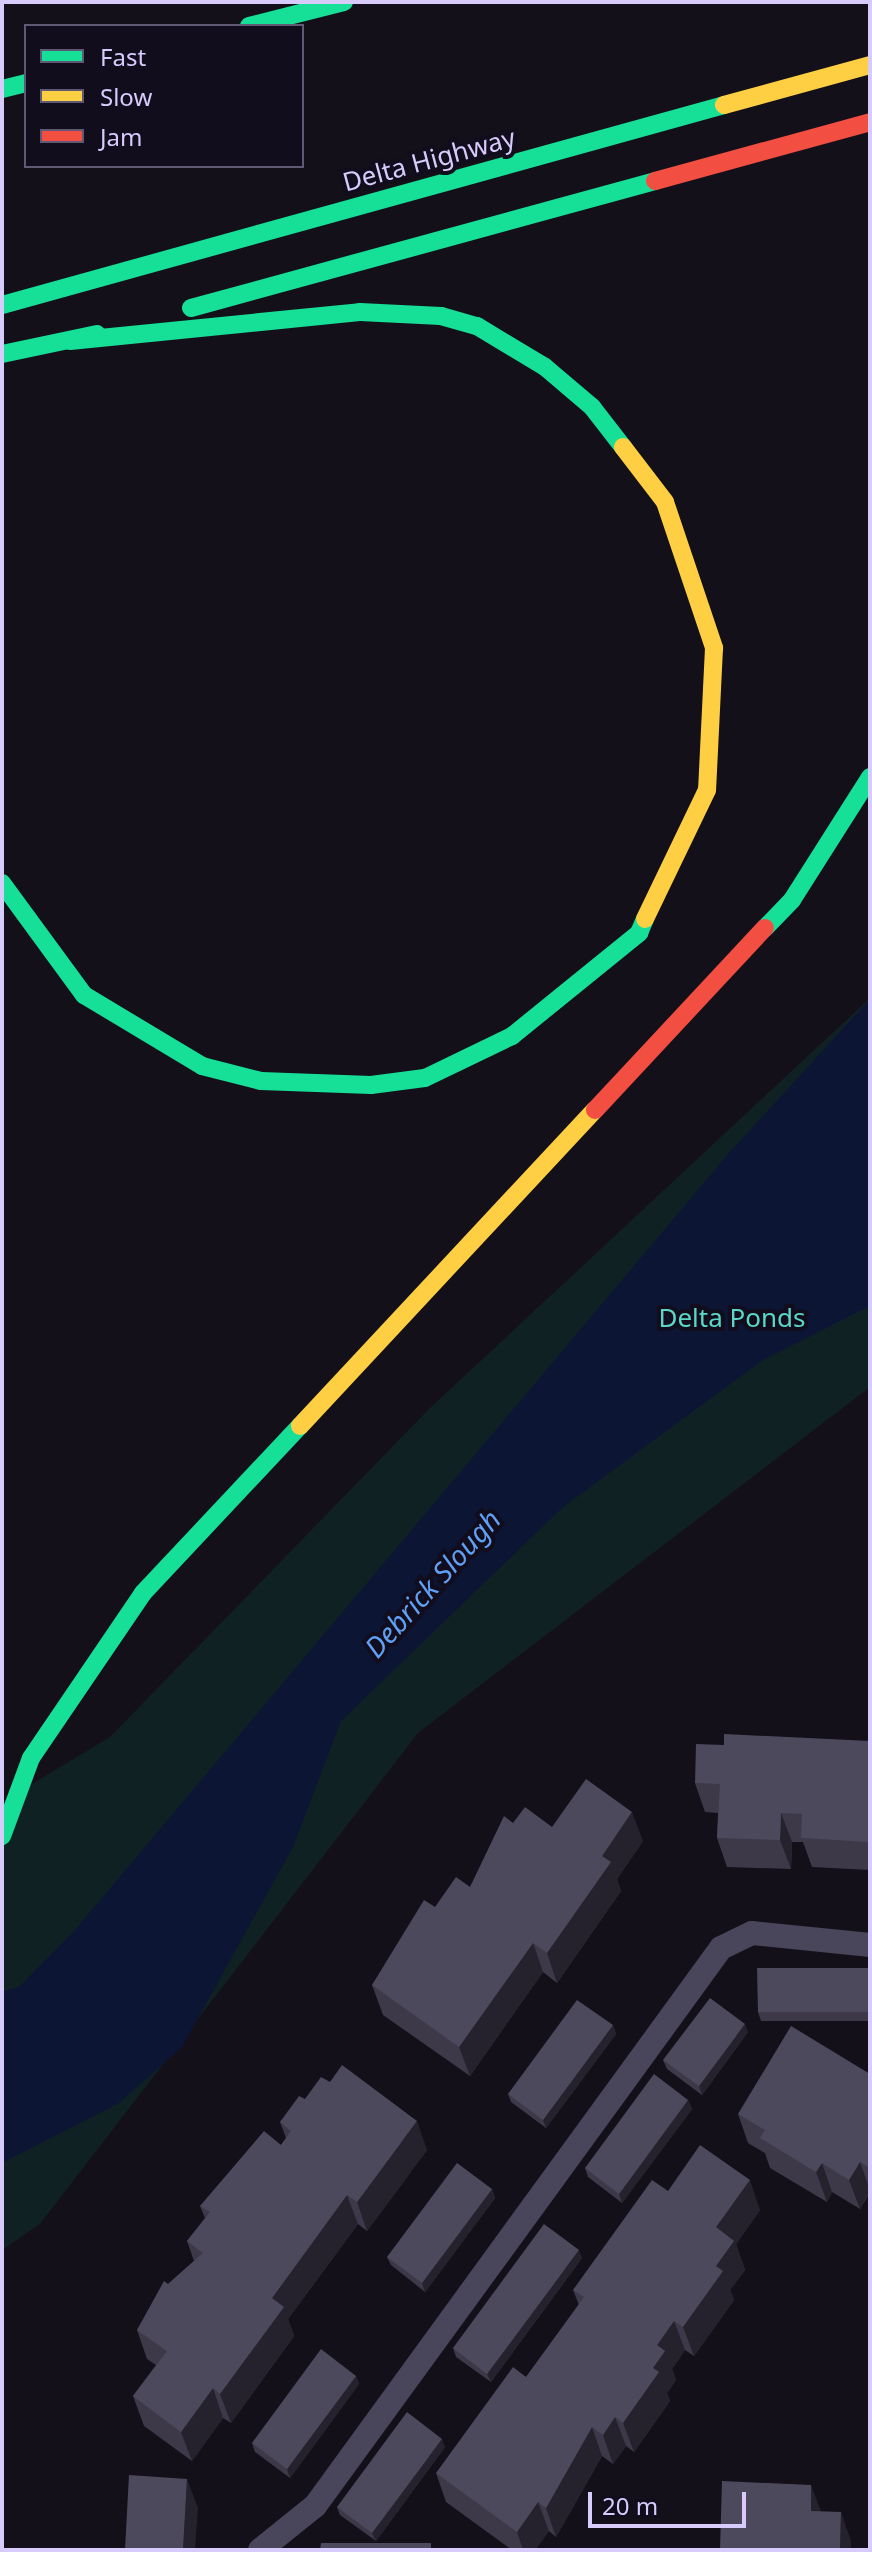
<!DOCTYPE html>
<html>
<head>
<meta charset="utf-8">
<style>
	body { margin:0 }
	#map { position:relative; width:872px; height:2552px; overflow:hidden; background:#13101a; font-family:"Noto Sans",sans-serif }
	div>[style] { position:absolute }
	.green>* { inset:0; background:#102124 }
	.water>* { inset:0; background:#0c1534 }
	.lane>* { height:24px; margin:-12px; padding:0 12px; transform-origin:12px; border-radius:12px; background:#49455a }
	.fast>* { height:18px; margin:-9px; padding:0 9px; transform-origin:9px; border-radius:9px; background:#16e098 }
	.slow>* { height:18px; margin:-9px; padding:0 9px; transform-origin:9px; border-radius:9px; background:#ffcf43 }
	.jam>* { height:18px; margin:-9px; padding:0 9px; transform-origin:9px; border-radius:9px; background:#f24e42 }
	.wall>* { inset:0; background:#3d3949 }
	.shaded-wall>* { inset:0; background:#25222e }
	.building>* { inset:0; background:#4d495d }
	span { translate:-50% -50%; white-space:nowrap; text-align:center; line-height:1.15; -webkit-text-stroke:8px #110d1d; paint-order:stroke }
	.street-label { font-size:26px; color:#d7cbfc }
	.park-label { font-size:26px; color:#5cd7c7 }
	.water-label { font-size:28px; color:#5f9ff6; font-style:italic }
	.frame { position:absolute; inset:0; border:4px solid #d7cbfc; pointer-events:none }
	.legend { position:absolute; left:24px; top:24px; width:280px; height:144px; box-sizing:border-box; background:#110d1d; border:2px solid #605976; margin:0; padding:10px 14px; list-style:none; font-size:24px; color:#d7cbfc }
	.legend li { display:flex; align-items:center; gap:16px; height:40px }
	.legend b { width:40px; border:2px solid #605976 }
	.scale { position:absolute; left:588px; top:2492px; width:158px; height:36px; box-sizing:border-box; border:4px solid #d7cbfc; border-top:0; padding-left:10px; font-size:24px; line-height:28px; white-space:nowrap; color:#d7cbfc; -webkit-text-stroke:6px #110d1d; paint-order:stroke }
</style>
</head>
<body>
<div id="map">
	<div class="green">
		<i style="clip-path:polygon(870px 998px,870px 1387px,418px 1733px,40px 2224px,2px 2250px,2px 1802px,110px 1737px,429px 1409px)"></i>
	</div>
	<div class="water">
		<i style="clip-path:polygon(870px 999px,870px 1306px,763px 1360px,563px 1507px,341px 1721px,293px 1847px,182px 2047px,119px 2103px,2px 2163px,2px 1992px,20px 1986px,75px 1930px,728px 1154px)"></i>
	</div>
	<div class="lane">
		<i style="left:260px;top:2550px;width:70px;rotate:-38.7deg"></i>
		<i style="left:315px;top:2506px;width:690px;rotate:-53.96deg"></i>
		<i style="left:721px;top:1948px;width:34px;rotate:-26deg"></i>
		<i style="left:752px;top:1933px;width:119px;rotate:5.8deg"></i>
	</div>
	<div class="fast">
		<i style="left:249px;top:26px;width:98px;rotate:-14.2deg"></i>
		<i style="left:2px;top:89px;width:25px;rotate:-14deg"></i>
		<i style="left:2px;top:305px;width:749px;rotate:-15.48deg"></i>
		<i style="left:191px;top:308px;width:481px;rotate:-15.3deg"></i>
		<i style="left:70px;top:341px;width:291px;rotate:-5.7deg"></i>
		<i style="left:360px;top:312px;width:81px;rotate:2.8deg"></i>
		<i style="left:441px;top:316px;width:37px;rotate:16deg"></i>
		<i style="left:477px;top:326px;width:79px;rotate:31.1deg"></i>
		<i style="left:545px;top:367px;width:62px;rotate:40.4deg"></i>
		<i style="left:592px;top:407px;width:51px;rotate:52.2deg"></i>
		<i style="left:2px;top:354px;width:97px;rotate:-11.9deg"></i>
		<i style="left:2px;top:883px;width:139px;rotate:53.8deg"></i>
		<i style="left:84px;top:995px;width:138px;rotate:31deg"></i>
		<i style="left:202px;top:1066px;width:61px;rotate:14.3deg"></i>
		<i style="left:261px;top:1081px;width:110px;rotate:2.1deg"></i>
		<i style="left:371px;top:1085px;width:54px;rotate:-7.4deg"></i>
		<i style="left:425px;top:1078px;width:97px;rotate:-25.8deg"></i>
		<i style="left:512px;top:1036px;width:164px;rotate:-39deg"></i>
		<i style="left:639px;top:933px;width:15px;rotate:-67deg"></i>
		<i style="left:765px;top:928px;width:39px;rotate:-46deg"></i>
		<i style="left:792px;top:900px;width:146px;rotate:-57.6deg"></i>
		<i style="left:2px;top:1836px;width:83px;rotate:-69.6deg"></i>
		<i style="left:31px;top:1758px;width:199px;rotate:-55.8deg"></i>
		<i style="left:143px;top:1593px;width:229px;rotate:-46.8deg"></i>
	</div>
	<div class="slow">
		<i style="left:724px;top:105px;width:151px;rotate:-15.3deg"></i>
		<i style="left:623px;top:447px;width:69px;rotate:52.6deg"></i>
		<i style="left:665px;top:502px;width:154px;rotate:71.4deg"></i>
		<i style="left:714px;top:648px;width:142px;rotate:92.8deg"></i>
		<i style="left:707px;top:790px;width:143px;rotate:115.7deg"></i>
		<i style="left:300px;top:1426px;width:432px;rotate:-47deg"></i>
	</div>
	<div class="jam">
		<i style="left:655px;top:181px;width:223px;rotate:-15.3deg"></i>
		<i style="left:595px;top:1110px;width:249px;rotate:-47deg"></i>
	</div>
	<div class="wall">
		<i style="clip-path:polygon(870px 1741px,870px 1870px,812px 1867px,803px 1842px,792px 1842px,791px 1869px,727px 1867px,717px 1838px,718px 1813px,705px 1812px,695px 1783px,724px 1745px)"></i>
		<i style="clip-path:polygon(513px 1823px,552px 1827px,643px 1841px,617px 1879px,621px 1891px,557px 1983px,543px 1972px,470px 2076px,383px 2015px,372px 1985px,435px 1907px,470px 1887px)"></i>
		<i style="clip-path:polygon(870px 1968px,870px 2021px,761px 2021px,758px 2012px)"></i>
		<i style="clip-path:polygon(613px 2025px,616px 2034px,546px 2128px,511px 2102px,508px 2094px)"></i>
		<i style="clip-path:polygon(748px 2032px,702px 2095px,667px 2069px,663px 2060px)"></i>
		<i style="clip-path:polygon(870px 2074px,870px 2192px,860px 2209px,832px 2192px,827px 2202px,770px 2168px,765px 2153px,748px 2143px,738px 2114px)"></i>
		<i style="clip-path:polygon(305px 2099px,427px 2150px,367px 2231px,358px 2224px,288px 2319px,294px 2336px,231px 2423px,223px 2418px,192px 2461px,144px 2426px,133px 2396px,156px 2365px,147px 2359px,137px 2330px,168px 2284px,194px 2261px,187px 2241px,205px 2218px,200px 2206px,281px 2145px,286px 2138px,280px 2122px)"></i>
		<i style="clip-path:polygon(688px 2100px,692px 2109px,622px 2203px,588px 2177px,585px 2168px)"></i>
		<i style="clip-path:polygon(492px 2189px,495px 2198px,425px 2292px,391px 2265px,387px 2257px)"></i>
		<i style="clip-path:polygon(668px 2191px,760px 2210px,736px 2244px,745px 2270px,730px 2290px,734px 2300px,694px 2356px,685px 2350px,672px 2369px,676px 2380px,667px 2393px,670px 2401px,634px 2452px,626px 2446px,613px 2464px,602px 2456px,556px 2537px,549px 2531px,535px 2550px,512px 2550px,446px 2502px,436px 2473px,526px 2377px,579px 2305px,573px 2290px)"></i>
		<i style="clip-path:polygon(582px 2258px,491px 2382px,456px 2357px,453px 2348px)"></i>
		<i style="clip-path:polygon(356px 2376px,359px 2384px,290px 2478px,255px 2452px,252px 2443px)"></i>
		<i style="clip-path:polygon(445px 2447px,376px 2541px,340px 2515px,337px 2507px)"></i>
	</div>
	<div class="shaded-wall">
		<i style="clip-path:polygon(632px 1812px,643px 1841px,617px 1879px,621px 1891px,557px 1983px,547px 1953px,602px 1856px)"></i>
		<i style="clip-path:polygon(781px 1813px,792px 1842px,791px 1869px,780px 1840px)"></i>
		<i style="clip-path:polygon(533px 1943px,543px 1972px,470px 2076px,459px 2047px)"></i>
		<i style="clip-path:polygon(745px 2024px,748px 2032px,702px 2095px,699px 2086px)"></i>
		<i style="clip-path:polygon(613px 2025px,616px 2034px,546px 2128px,543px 2120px)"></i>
		<i style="clip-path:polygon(688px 2100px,692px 2109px,622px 2203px,619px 2194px)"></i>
		<i style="clip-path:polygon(417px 2121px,427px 2150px,367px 2231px,357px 2202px)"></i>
		<i style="clip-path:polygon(860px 2162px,870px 2190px,860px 2209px,849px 2180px)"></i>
		<i style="clip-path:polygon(822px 2163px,832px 2192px,827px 2202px,816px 2172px)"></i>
		<i style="clip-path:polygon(750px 2180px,760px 2210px,736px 2244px,745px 2270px,730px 2290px,734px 2300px,694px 2356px,683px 2327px,716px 2266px,716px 2227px)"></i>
		<i style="clip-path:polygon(492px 2189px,495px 2198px,425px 2292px,422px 2283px)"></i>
		<i style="clip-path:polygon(347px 2195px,358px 2224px,288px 2319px,294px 2336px,231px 2423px,220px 2394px,272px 2298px)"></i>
		<i style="clip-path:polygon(579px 2250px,582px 2258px,491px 2382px,487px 2374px)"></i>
		<i style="clip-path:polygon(674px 2321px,685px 2350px,672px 2369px,676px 2380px,667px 2393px,670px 2401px,634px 2452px,623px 2423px,653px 2368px,657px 2345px)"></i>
		<i style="clip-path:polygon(356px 2376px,359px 2384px,290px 2478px,287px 2469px)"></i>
		<i style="clip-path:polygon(213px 2388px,223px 2418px,192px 2461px,181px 2432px)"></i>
		<i style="clip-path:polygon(615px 2417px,626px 2446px,613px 2464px,603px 2435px)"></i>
		<i style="clip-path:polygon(592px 2427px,602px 2456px,556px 2537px,546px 2508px)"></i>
		<i style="clip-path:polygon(442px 2439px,445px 2447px,376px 2541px,372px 2533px)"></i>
		<i style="clip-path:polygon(187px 2479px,198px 2508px,195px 2550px,183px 2550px)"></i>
		<i style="clip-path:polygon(811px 2485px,822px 2514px,811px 2511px)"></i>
		<i style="clip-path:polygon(538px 2502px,549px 2531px,535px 2550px,523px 2550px,517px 2532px)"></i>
		<i style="clip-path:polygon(841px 2512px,851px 2541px,851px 2550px,840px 2550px)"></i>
	</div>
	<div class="building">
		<i style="clip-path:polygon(724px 1734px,870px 1741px,870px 1842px,801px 1838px,802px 1814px,781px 1813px,780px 1840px,717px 1838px,720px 1784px,695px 1783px,696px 1744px,724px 1745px)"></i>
		<i style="clip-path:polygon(586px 1779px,632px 1812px,602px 1856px,611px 1862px,547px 1953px,533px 1943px,459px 2047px,372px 1985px,424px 1900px,435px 1907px,456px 1877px,470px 1887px,504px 1816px,513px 1823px,525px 1807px,552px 1827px)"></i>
		<i style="clip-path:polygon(757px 1968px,870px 1968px,870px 2012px,758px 2012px)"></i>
		<i style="clip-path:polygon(710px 1998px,745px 2024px,699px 2086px,663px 2060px)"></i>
		<i style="clip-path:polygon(577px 2000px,613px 2025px,543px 2120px,508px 2094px)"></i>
		<i style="clip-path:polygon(791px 2026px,870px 2074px,870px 2168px,860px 2162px,849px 2180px,822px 2163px,816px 2172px,760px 2138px,765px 2130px,738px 2114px)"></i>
		<i style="clip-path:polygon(342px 2065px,417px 2121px,357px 2202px,347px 2195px,272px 2298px,284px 2307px,220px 2394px,213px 2388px,181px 2432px,133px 2396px,167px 2351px,137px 2330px,164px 2281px,168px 2284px,203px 2253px,187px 2241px,210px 2212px,200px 2206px,264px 2131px,281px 2145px,291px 2131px,280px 2122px,299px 2096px,305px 2099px,321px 2077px,330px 2082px)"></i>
		<i style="clip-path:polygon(654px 2074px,688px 2100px,619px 2194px,585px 2168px)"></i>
		<i style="clip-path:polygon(700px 2145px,750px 2180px,716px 2227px,734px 2241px,716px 2266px,723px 2271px,683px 2327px,674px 2321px,657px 2345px,665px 2351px,653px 2368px,659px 2372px,623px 2423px,615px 2417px,603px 2435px,592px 2427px,546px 2508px,538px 2502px,517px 2532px,436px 2473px,513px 2367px,526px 2377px,584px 2297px,573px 2290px,652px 2180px,668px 2191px)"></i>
		<i style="clip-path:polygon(457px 2163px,492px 2189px,422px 2283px,387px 2257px)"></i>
		<i style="clip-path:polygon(544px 2224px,579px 2250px,487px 2374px,453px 2348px)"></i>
		<i style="clip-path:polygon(321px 2349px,356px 2376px,287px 2469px,252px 2443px)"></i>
		<i style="clip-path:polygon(407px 2412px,442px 2439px,372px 2533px,337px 2507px)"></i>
		<i style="clip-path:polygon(129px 2475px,187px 2479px,183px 2550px,125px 2550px)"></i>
		<i style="clip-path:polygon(722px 2481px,811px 2485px,811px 2511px,841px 2512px,840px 2550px,720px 2550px)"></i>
		<i style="clip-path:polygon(321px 2543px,431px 2543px,431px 2550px,320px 2550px)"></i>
	</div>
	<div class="street-label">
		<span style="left:429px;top:160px;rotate:-15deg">Delta Highway</span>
	</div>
	<div class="park-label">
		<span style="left:732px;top:1318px">Delta Ponds</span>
	</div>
	<div class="water-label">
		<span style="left:432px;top:1583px;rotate:-48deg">Debrick Slough</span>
	</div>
	<div class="frame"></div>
	<ul class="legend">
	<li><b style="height:10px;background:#16e098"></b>Fast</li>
	<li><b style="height:10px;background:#ffcf43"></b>Slow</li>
	<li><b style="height:10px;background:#f24e42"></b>Jam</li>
	</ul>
	<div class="scale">20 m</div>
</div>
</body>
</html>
